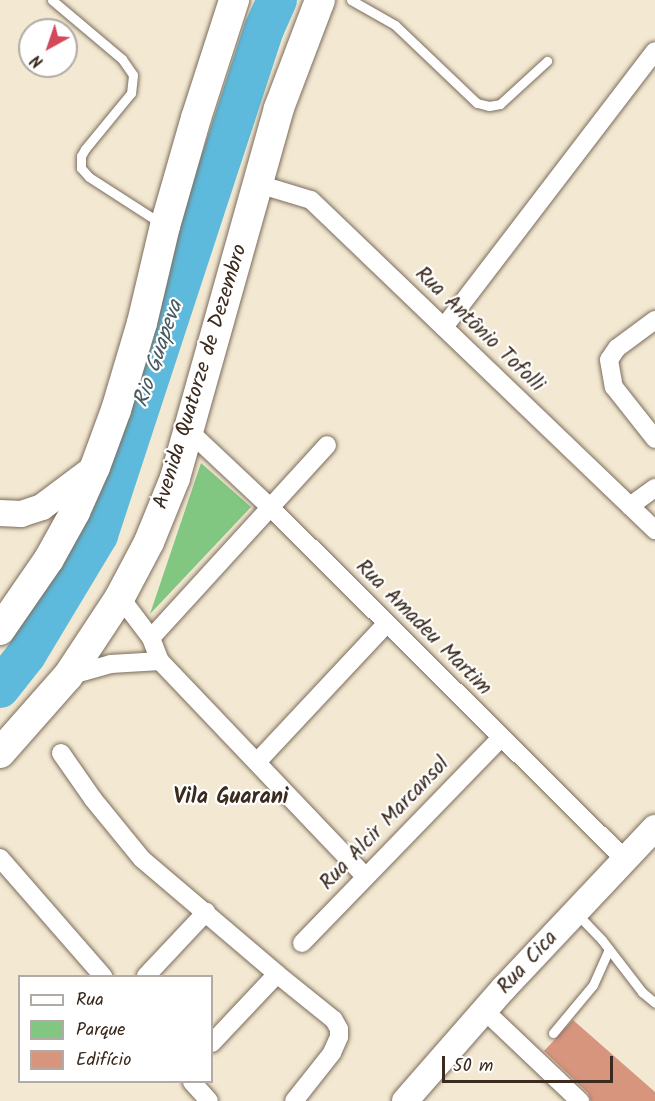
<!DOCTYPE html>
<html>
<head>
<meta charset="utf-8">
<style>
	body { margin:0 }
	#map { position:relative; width:655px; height:1101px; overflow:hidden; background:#f3e8d1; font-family:Kalam,sans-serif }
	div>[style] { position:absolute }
	.green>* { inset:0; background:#81c681 }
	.river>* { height:40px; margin:-20px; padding:0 20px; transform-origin:20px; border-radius:20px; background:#5ebadc }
	.building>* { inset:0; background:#d7957e }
	.roads { filter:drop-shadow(0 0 2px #7b6c5d) drop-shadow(0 0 2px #7b6c5d) }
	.lane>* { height:9px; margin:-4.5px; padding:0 4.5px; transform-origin:4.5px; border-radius:4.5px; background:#fff }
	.street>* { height:18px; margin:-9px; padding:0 9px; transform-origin:9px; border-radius:9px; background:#fff }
	.secondary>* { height:26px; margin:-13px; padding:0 13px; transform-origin:13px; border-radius:13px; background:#fff }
	.primary>* { height:30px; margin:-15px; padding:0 15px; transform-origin:15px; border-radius:15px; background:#fff }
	span { translate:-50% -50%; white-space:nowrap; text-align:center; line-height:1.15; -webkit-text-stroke:4.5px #fff; paint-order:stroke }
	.street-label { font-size:21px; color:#3b2a1e }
	.water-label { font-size:22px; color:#475c60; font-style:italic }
	.neighbourhood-label { font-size:22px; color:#3b2a1e; font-weight:700 }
	.legend { position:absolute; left:18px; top:975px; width:195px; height:108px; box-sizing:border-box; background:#fff; border:2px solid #b1aaa5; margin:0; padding:8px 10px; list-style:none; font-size:18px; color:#3b2a1e }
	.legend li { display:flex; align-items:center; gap:12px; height:30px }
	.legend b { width:30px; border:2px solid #b1aaa5 }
	.north { position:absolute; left:18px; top:18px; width:60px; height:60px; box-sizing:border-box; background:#fff; border:2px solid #b1aaa5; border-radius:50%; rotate:220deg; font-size:16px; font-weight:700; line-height:24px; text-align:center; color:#3b2a1e }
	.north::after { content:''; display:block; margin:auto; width:21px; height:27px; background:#d1495b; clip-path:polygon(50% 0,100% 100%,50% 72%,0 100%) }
	.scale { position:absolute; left:442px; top:1056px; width:171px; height:27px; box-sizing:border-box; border:3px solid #3b2a1e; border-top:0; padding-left:8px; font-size:18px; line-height:21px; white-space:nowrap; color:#3b2a1e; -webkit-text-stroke:4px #fff; paint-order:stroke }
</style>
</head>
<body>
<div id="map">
	<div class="green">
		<i style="clip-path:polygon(201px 463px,251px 507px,150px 614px)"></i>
	</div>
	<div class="river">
		<i style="left:0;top:688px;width:42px;rotate:-51.8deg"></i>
		<i style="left:26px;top:655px;width:140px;rotate:-59deg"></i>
		<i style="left:98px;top:535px;width:533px;rotate:-71.84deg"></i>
		<i style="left:264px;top:29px;width:32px;rotate:-66deg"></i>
	</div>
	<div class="building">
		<i style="clip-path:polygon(573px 1020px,655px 1092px,655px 1101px,591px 1101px,588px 1093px,544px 1051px)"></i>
	</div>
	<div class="roads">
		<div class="lane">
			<i style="left:52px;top:0;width:92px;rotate:40.1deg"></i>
			<i style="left:122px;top:59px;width:19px;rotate:55deg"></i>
			<i style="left:133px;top:75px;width:18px;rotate:96deg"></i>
			<i style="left:131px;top:93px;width:72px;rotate:129.4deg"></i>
			<i style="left:85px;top:149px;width:8px;rotate:120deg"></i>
			<i style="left:81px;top:156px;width:12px;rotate:90deg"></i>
			<i style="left:81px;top:168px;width:12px;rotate:48deg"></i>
			<i style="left:89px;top:177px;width:87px;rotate:32.8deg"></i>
			<i style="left:351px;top:0;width:51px;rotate:29.6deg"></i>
			<i style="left:395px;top:25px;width:113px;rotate:43.6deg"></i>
			<i style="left:477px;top:103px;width:12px;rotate:14deg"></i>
			<i style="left:489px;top:106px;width:11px;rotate:-10deg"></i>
			<i style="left:500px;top:104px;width:64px;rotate:-42.5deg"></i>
			<i style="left:577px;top:914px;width:36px;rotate:46deg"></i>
			<i style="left:602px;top:940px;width:66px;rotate:52.4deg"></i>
			<i style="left:642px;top:992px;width:17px;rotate:40deg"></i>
			<i style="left:553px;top:1033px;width:62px;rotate:-50.2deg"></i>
			<i style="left:593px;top:985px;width:39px;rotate:-66deg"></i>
		</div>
		<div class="street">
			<i style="left:258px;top:184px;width:55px;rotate:16.8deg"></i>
			<i style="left:311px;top:200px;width:477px;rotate:43.8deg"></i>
			<i style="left:655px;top:320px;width:47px;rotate:143.6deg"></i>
			<i style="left:617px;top:348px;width:14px;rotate:124deg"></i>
			<i style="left:609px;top:360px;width:27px;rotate:80deg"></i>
			<i style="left:614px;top:387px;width:66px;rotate:51.7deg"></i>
			<i style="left:444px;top:327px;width:347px;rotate:-52.6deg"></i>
			<i style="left:188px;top:430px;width:114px;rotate:43.2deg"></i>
			<i style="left:271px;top:508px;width:499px;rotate:44.8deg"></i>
			<i style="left:630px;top:506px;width:31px;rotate:-36deg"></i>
			<i style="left:120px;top:597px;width:51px;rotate:52.9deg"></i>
			<i style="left:151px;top:638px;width:25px;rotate:69deg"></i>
			<i style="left:160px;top:661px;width:298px;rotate:46.4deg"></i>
			<i style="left:151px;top:638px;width:261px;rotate:-47.6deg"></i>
			<i style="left:68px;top:676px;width:45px;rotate:-15.6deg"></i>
			<i style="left:111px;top:664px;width:49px;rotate:-3.5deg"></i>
			<i style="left:61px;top:753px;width:56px;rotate:55.2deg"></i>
			<i style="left:93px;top:799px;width:77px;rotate:50.8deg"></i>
			<i style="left:142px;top:859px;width:177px;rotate:40.4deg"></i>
			<i style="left:277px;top:974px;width:95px;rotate:133.3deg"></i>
			<i style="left:257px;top:762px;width:189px;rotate:-46.9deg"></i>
			<i style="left:0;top:858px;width:157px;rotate:48.9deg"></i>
			<i style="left:302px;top:943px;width:286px;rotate:-45.9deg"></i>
			<i style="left:277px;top:974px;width:73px;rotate:38.9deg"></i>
			<i style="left:334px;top:1020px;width:10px;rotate:61deg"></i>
			<i style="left:339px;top:1029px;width:8px;rotate:90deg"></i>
			<i style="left:339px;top:1037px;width:17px;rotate:114deg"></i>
			<i style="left:332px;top:1053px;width:61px;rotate:128.4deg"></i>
			<i style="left:146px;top:976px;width:88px;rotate:-46.8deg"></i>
			<i style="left:485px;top:1011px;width:131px;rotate:43.5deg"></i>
			<i style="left:192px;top:1082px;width:25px;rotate:48deg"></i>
		</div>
		<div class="secondary">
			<i style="left:0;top:513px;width:21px;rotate:3deg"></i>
			<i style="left:21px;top:514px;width:22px;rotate:-18deg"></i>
			<i style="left:42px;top:507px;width:66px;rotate:-37deg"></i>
			<i style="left:405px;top:1101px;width:150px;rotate:-48.8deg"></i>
			<i style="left:504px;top:988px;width:220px;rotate:-46.7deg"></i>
		</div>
		<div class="primary">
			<i style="left:0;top:630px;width:86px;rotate:-55.4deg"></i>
			<i style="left:49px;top:559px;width:54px;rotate:-61deg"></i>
			<i style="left:75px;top:512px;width:49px;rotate:-66deg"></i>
			<i style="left:95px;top:467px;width:61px;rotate:-69.8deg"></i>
			<i style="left:116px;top:410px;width:91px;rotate:-73.4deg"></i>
			<i style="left:142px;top:323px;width:100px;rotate:-76.7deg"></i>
			<i style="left:165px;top:226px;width:112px;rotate:-74deg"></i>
			<i style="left:196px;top:118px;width:124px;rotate:-72.1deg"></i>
			<i style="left:0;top:753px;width:103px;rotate:-48.6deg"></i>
			<i style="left:68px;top:676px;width:95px;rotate:-56.6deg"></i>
			<i style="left:120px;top:597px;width:62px;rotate:-62.2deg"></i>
			<i style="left:149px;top:542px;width:69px;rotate:-67.9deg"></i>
			<i style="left:175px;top:478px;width:384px;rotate:-74.3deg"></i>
			<i style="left:279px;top:108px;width:116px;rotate:-69.2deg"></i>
		</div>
	</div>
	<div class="street-label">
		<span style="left:479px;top:330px;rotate:44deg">Rua Antônio Tofolli</span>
		<span style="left:201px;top:377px;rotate:-73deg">Avenida Quatorze de Dezembro</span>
		<span style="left:423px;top:628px;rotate:45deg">Rua Amadeu Martim</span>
		<span style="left:385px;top:824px;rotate:-46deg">Rua Alcir Marcansol</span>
		<span style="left:528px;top:963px;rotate:-47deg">Rua Cica</span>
	</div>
	<div class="water-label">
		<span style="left:159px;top:354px;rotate:-71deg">Rio Guapeva</span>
	</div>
	<div class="neighbourhood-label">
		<span style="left:231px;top:798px">Vila Guarani</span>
	</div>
	<ul class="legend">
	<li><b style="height:8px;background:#fff"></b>Rua</li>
	<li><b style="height:16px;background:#81c681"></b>Parque</li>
	<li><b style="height:16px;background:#d7957e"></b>Edifício</li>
	</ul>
	<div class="north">N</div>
	<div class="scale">50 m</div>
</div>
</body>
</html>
